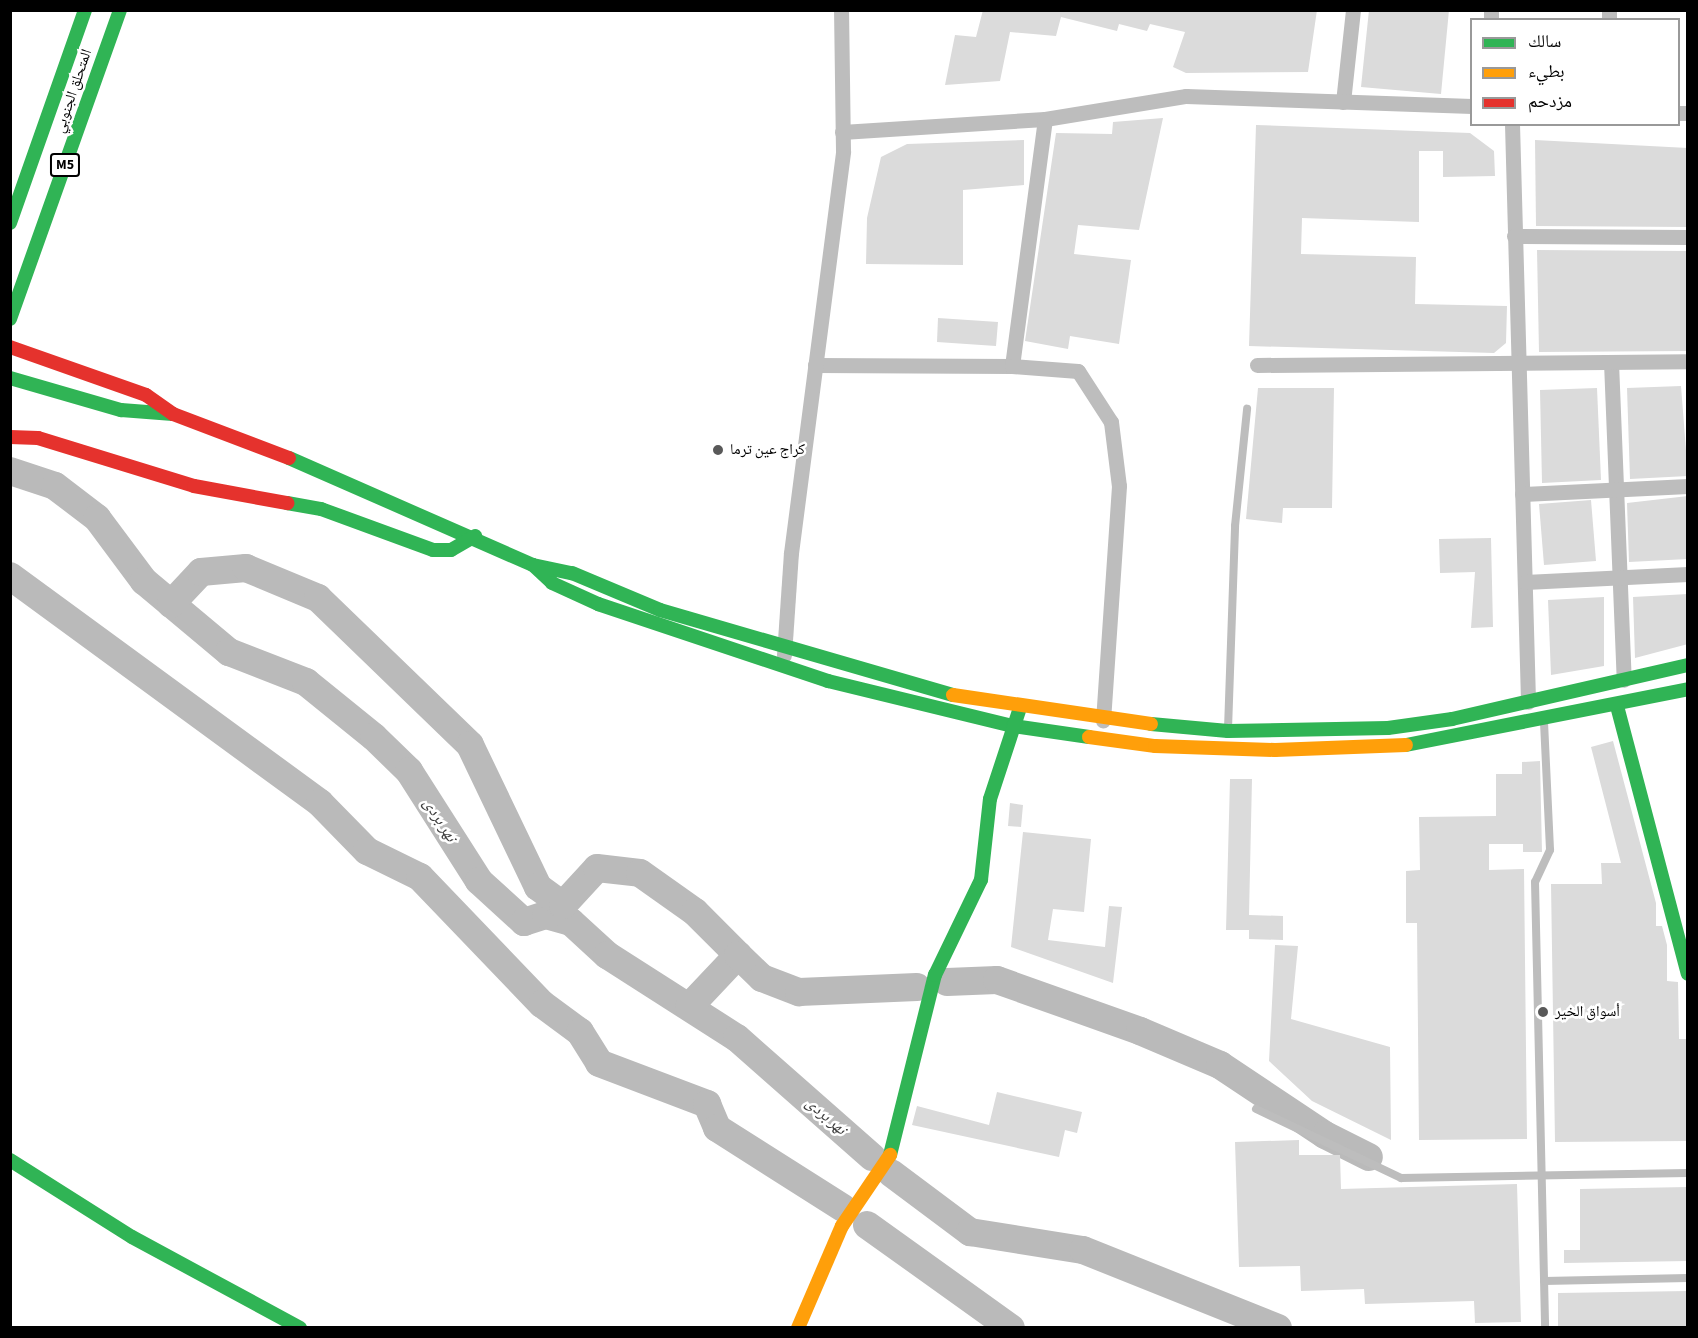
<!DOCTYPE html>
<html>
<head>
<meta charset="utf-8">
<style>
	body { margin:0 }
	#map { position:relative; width:1698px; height:1338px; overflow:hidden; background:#fff; font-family:"Source Sans 3","Noto Naskh Arabic",sans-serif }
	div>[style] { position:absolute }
	.river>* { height:28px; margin:-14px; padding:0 14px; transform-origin:14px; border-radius:14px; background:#bababa }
	.building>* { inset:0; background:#dbdbdb }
	.lane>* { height:8px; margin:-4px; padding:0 4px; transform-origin:4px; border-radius:4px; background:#bdbdbd }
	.street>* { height:15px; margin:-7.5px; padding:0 7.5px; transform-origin:7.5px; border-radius:7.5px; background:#bdbdbd }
	.fast>* { height:14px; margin:-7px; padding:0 7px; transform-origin:7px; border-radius:7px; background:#30b455 }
	.slow>* { height:14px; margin:-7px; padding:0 7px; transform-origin:7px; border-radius:7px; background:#ff9f0a }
	.jam>* { height:14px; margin:-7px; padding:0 7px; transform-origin:7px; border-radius:7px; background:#e5322d }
	.dots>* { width:16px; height:16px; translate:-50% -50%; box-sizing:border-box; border:3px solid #fff; border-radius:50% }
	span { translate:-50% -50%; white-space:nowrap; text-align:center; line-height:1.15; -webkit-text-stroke:5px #fff; paint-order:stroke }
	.shield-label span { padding:2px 4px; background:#fff; border:2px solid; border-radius:4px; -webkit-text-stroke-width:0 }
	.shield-label { font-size:14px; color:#000; font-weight:700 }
	.street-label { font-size:15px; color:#000 }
	.poi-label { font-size:15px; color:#000 }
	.left { translate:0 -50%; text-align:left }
	.water-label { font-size:16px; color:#3d3d3d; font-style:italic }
	.frame { position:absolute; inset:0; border:12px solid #000; pointer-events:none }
	.legend { position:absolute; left:1470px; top:18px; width:210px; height:108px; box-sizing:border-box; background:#fff; border:2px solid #999; margin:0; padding:8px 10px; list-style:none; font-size:18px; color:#000 }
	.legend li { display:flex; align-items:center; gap:12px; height:30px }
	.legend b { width:30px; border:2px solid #999 }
</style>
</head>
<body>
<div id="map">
	<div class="river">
		<i style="left:10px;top:471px;width:47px;rotate:18.4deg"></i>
		<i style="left:55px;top:486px;width:53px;rotate:37.3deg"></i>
		<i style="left:97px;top:518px;width:79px;rotate:53.3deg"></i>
		<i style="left:144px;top:581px;width:111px;rotate:39.9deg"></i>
		<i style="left:229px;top:652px;width:83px;rotate:21.3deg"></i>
		<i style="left:306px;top:682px;width:87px;rotate:39deg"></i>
		<i style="left:374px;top:737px;width:49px;rotate:44.2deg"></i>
		<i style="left:409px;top:771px;width:130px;rotate:57.5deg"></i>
		<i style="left:479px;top:881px;width:61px;rotate:42.3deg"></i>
		<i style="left:524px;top:922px;width:23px;rotate:-18deg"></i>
		<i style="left:546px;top:915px;width:26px;rotate:16deg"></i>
		<i style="left:571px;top:922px;width:49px;rotate:42.5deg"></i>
		<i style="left:607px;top:955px;width:154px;rotate:32.6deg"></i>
		<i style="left:737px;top:1038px;width:180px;rotate:41.4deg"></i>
		<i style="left:10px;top:576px;width:384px;rotate:36.2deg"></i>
		<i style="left:320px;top:803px;width:67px;rotate:45.6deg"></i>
		<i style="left:367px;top:851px;width:59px;rotate:26.1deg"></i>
		<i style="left:420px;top:877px;width:176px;rotate:46.2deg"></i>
		<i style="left:542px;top:1004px;width:47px;rotate:36.4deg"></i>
		<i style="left:580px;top:1032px;width:36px;rotate:58deg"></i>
		<i style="left:599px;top:1063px;width:116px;rotate:20.8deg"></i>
		<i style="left:707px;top:1104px;width:26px;rotate:67deg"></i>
		<i style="left:717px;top:1128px;width:149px;rotate:32.4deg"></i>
		<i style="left:171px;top:604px;width:44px;rotate:-46.8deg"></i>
		<i style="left:201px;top:572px;width:45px;rotate:-5.1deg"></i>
		<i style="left:246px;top:568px;width:78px;rotate:22.6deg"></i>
		<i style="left:318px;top:598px;width:211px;rotate:44deg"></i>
		<i style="left:470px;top:745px;width:157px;rotate:64.4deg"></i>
		<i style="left:538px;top:887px;width:31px;rotate:36deg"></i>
		<i style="left:563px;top:905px;width:50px;rotate:-47.4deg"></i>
		<i style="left:597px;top:868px;width:43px;rotate:6.6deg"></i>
		<i style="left:640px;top:873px;width:67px;rotate:35.3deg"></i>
		<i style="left:695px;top:912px;width:61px;rotate:45deg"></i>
		<i style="left:738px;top:955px;width:71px;rotate:133.3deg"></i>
		<i style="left:738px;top:955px;width:33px;rotate:44deg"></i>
		<i style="left:762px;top:978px;width:40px;rotate:21deg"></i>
		<i style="left:799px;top:992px;width:118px;rotate:-2.4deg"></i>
		<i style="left:947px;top:982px;width:50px;rotate:-2.3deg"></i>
		<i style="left:997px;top:980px;width:152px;rotate:19.6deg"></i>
		<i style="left:1140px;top:1031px;width:87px;rotate:23deg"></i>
		<i style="left:1220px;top:1065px;width:126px;rotate:33.7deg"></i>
		<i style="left:1325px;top:1135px;width:49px;rotate:26.6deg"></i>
		<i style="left:891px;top:1173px;width:99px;rotate:36.8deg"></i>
		<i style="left:970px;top:1232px;width:114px;rotate:9.1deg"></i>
		<i style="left:1083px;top:1250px;width:210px;rotate:21.8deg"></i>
		<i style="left:867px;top:1225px;width:177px;rotate:35.6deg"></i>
	</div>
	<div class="building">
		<i style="clip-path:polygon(983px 10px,1317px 10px,1308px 72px,1186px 73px,1173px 67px,1185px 32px,1150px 24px,1147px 31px,1119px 24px,1117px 31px,1061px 17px,1056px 36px,1010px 32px,1000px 81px,945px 85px,955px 35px,976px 37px)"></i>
		<i style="clip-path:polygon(1369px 10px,1449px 10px,1441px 94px,1361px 87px)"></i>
		<i style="clip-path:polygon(1163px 118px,1139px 230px,1078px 225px,1074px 254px,1131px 260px,1119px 344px,1070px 336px,1068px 349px,1025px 341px,1056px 133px,1112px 134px,1113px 122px)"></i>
		<i style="clip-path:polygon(1256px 125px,1470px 133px,1494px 151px,1495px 176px,1443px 177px,1443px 151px,1419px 151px,1419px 222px,1302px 218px,1301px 254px,1416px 257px,1415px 304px,1507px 306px,1506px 343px,1494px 353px,1249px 346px)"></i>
		<i style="clip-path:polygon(1024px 140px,1024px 185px,963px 190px,963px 265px,866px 264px,867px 218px,881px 157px,907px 144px)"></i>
		<i style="clip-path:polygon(1535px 140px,1688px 148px,1688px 227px,1536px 226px)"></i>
		<i style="clip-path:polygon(1537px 250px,1688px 251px,1688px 351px,1539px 352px)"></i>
		<i style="clip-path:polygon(938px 318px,998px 322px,996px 346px,937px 342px)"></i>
		<i style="clip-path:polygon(1681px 386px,1688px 476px,1630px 479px,1627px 388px)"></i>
		<i style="clip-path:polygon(1258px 388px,1334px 388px,1332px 508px,1283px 508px,1282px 523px,1246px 519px)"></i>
		<i style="clip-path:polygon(1597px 388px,1601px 480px,1542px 483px,1540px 390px)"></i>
		<i style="clip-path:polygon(1688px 496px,1688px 559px,1629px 562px,1627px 503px)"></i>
		<i style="clip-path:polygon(1591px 500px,1596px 561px,1544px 565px,1539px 504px)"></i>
		<i style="clip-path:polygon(1491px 538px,1493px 627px,1471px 628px,1475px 572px,1440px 573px,1439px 539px)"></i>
		<i style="clip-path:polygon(1688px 594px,1688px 644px,1635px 658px,1633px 597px)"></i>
		<i style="clip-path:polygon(1604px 597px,1604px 666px,1551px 675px,1548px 600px)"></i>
		<i style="clip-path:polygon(1613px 741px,1656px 903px,1656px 926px,1662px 926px,1667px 945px,1667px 981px,1678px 982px,1679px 1039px,1688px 1039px,1688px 1141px,1555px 1142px,1551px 884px,1602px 884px,1601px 863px,1621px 863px,1591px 747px)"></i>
		<i style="clip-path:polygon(1540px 761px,1542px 852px,1523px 852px,1523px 844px,1489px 844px,1489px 870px,1524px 869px,1527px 1139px,1419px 1140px,1417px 923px,1406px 923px,1406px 871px,1420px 870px,1419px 817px,1496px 816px,1496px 774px,1522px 774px,1522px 762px)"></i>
		<i style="clip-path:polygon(1230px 779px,1252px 779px,1249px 915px,1283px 916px,1283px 940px,1249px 939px,1249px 930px,1226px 930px)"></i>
		<i style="clip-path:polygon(1010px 803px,1023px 805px,1021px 827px,1008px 826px)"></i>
		<i style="clip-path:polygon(1023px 832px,1091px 839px,1084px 912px,1053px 909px,1048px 940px,1105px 947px,1109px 906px,1122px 907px,1113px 983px,1011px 947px)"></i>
		<i style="clip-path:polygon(1275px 945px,1298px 946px,1291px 1019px,1390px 1047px,1391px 1140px,1312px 1101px,1269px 1061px)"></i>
		<i style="clip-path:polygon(997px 1092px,1082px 1112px,1077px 1133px,1065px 1130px,1059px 1157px,912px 1125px,917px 1106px,989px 1125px)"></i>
		<i style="clip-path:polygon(1299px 1140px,1299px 1155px,1340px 1155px,1341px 1189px,1517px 1184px,1521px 1322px,1475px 1323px,1474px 1301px,1365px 1304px,1364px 1289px,1301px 1291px,1300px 1266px,1239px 1267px,1235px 1142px)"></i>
		<i style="clip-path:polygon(1688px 1187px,1688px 1261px,1564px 1263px,1564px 1250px,1580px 1250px,1580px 1189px)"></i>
		<i style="clip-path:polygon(1688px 1291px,1688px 1328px,1558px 1328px,1558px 1293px)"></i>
	</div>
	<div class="lane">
		<i style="left:1544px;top:722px;width:128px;rotate:87.3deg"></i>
		<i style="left:1550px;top:850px;width:35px;rotate:115deg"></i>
		<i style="left:1535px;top:882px;width:446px;rotate:88.7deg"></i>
		<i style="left:1228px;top:729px;width:203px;rotate:-88deg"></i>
		<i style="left:1235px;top:526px;width:118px;rotate:-84.1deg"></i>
		<i style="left:1256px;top:1109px;width:161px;rotate:25.4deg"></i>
		<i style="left:1401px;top:1178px;width:287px;rotate:-1deg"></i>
		<i style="left:1544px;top:1281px;width:144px;rotate:-1.2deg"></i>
	</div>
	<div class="street">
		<i style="left:1491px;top:20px;width:10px;rotate:-90deg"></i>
		<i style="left:1609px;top:20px;width:10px;rotate:-90deg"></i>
		<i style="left:1343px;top:102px;width:93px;rotate:-83.8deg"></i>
		<i style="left:1678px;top:113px;width:10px"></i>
		<i style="left:1512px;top:124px;width:578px;rotate:88.41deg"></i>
		<i style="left:842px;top:132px;width:203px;rotate:-3.7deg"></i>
		<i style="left:1045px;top:119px;width:143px;rotate:-9.3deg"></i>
		<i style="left:1186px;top:96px;width:286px;rotate:2deg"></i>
		<i style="left:1514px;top:236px;width:174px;rotate:0.3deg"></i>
		<i style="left:1611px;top:362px;width:318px;rotate:87.7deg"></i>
		<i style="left:815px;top:365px;width:197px;rotate:0.3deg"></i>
		<i style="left:1012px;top:366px;width:249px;rotate:-82.4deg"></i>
		<i style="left:1257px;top:365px;width:431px;rotate:-0.5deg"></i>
		<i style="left:1012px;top:366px;width:66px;rotate:4.3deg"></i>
		<i style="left:1078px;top:371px;width:61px;rotate:57.1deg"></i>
		<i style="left:1111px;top:422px;width:64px;rotate:82.9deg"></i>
		<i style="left:1119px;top:486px;width:235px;rotate:93.9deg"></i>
		<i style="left:1522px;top:494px;width:166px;rotate:-2.8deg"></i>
		<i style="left:1525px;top:582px;width:163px;rotate:-2.8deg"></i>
		<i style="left:784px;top:655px;width:102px;rotate:-86.1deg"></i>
		<i style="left:791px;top:553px;width:405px;rotate:-82.6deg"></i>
		<i style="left:843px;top:151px;width:141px;rotate:-90.8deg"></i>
	</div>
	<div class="fast">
		<i style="left:10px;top:223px;width:226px;rotate:-70.6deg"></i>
		<i style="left:10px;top:319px;width:328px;rotate:-70.4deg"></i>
		<i style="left:10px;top:378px;width:116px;rotate:16.1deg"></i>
		<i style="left:121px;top:410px;width:52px;rotate:4.4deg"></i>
		<i style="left:289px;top:458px;width:266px;rotate:23.7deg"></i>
		<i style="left:533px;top:565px;width:40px;rotate:12deg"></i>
		<i style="left:572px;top:573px;width:95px;rotate:22.8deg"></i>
		<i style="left:660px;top:610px;width:305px;rotate:16.2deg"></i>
		<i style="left:287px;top:503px;width:35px;rotate:10deg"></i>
		<i style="left:321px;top:509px;width:119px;rotate:20.1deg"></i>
		<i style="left:433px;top:550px;width:18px"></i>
		<i style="left:451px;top:550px;width:28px;rotate:-30deg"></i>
		<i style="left:533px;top:565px;width:26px;rotate:43deg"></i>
		<i style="left:552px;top:583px;width:51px;rotate:24.5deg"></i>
		<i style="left:598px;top:604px;width:243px;rotate:18.5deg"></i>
		<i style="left:828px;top:681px;width:190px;rotate:13.7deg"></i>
		<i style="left:1013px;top:726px;width:77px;rotate:8.2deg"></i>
		<i style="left:1617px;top:706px;width:277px;rotate:75.2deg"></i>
		<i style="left:1151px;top:724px;width:77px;rotate:5.2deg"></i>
		<i style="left:1228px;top:731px;width:160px;rotate:-1.1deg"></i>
		<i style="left:1388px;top:728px;width:65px;rotate:-8deg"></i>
		<i style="left:1452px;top:719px;width:242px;rotate:-12.9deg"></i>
		<i style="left:1406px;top:745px;width:288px;rotate:-11.2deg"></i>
		<i style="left:890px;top:1155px;width:186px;rotate:-76deg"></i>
		<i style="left:935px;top:975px;width:106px;rotate:-64.2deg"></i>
		<i style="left:981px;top:880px;width:81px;rotate:-83.7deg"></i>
		<i style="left:990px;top:799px;width:93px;rotate:-71.8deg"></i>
		<i style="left:10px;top:1160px;width:144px;rotate:32.3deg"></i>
		<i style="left:132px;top:1237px;width:191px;rotate:28.4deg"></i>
	</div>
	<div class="slow">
		<i style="left:953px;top:695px;width:200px;rotate:8.3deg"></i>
		<i style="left:1089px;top:737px;width:67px;rotate:7.8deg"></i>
		<i style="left:1155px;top:746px;width:120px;rotate:1.9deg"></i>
		<i style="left:1275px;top:750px;width:131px;rotate:-2.2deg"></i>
		<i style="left:798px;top:1328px;width:111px;rotate:-66.7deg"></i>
		<i style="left:842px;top:1226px;width:86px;rotate:-55.9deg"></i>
	</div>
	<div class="jam">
		<i style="left:10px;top:347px;width:144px;rotate:19.4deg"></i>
		<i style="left:146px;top:395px;width:33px;rotate:35deg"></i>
		<i style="left:173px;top:414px;width:124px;rotate:20.8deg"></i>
		<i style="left:10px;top:437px;width:28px;rotate:2deg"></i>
		<i style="left:38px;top:438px;width:163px;rotate:17.1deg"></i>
		<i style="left:194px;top:486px;width:95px;rotate:10.4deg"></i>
	</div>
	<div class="dots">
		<i style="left:718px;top:450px;background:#595959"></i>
		<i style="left:1543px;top:1012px;background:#595959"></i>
	</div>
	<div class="shield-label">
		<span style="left:65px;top:165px">M5</span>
	</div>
	<div class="street-label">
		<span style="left:73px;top:91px;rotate:-71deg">المتحلق الجنوبي</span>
	</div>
	<div class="poi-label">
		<span class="left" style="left:730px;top:450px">كراج عين ترما</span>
		<span class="left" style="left:1555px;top:1012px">أسواق الخير</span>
	</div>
	<div class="water-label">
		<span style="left:440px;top:820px;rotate:58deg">نهر بردى</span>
		<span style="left:826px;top:1116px;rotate:41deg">نهر بردى</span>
	</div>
	<div class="frame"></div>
	<ul class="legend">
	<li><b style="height:8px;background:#30b455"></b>سالك</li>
	<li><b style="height:8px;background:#ff9f0a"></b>بطيء</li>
	<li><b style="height:8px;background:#e5322d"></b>مزدحم</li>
	</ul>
</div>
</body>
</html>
